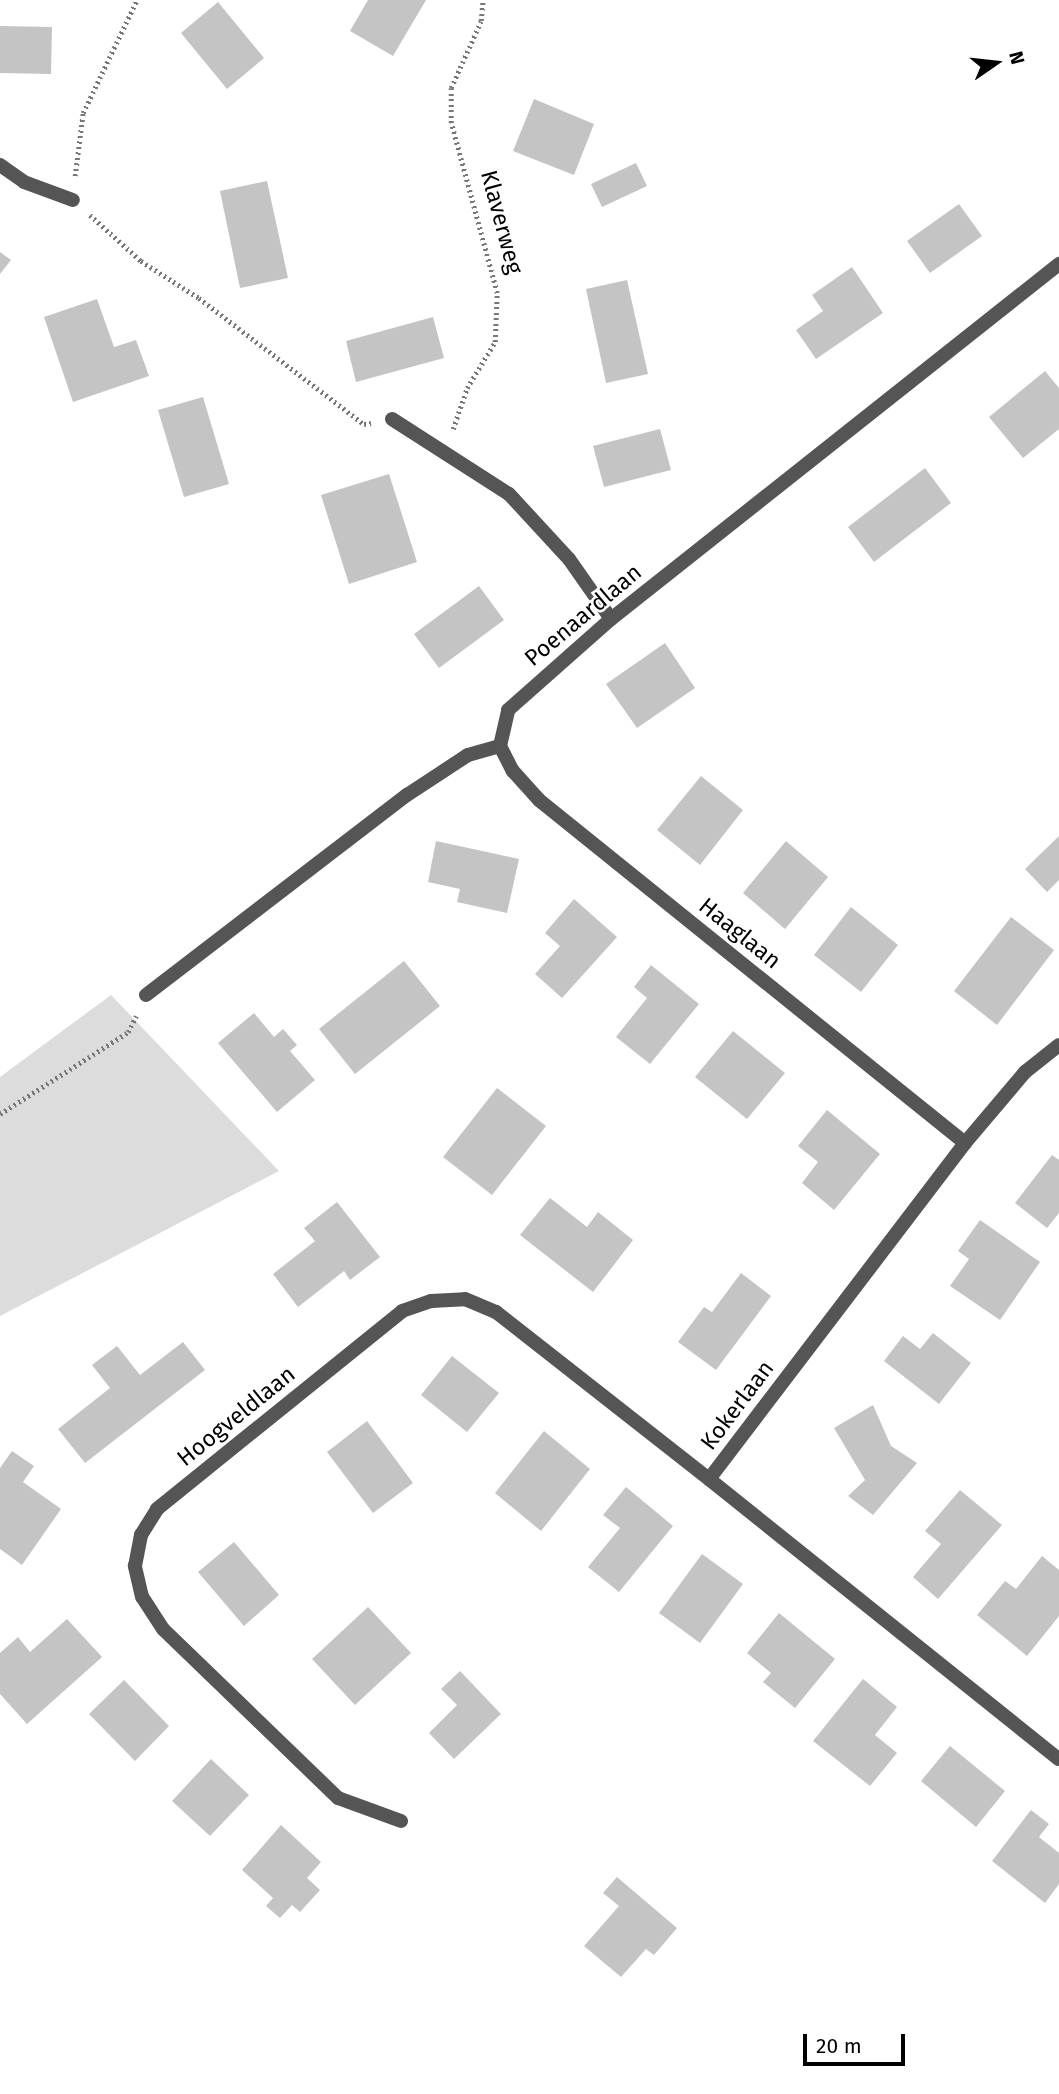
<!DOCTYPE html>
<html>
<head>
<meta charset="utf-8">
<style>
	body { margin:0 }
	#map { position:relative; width:1059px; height:2094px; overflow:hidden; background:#fff; font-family:"Fira Sans",sans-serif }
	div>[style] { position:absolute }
	.green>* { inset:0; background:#dcdcdc }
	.building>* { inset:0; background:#c4c4c4 }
	.path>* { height:4.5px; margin-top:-2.25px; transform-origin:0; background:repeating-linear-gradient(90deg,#777 0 2px,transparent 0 5.5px) }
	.street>* { height:14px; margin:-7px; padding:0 7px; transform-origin:7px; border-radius:7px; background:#555 }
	span { translate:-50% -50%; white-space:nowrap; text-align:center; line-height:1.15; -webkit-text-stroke:5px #fff; paint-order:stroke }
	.street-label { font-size:23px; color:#000 }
	.north { position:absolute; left:961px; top:28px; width:70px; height:70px; -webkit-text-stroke:5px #fff; paint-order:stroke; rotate:76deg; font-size:19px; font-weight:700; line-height:28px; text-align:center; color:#000 }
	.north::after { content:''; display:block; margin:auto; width:24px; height:32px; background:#000; clip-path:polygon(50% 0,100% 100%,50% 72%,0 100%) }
	.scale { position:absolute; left:803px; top:2034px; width:102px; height:32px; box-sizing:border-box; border:4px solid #000; border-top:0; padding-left:9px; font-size:21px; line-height:24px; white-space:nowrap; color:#000; -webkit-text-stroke:5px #fff; paint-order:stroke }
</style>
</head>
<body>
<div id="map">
	<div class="green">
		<i style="clip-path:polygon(111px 995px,279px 1171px,0 1316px,0 1077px)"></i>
	</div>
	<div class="building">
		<i style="clip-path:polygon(368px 0,426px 0,393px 56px,350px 31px)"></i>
		<i style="clip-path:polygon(218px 2px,264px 58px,227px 89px,181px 33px)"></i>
		<i style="clip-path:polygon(0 26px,52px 27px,51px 74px,0 73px)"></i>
		<i style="clip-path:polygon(534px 99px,594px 124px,574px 175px,513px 151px)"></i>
		<i style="clip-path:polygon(636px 163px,647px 186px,602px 207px,591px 184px)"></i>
		<i style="clip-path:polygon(267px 181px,288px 278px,240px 288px,220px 191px)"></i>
		<i style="clip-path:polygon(959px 204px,982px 236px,930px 273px,907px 241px)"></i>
		<i style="clip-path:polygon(0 252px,11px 260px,0 274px)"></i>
		<i style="clip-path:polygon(852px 267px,883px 313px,816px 359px,796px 330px,823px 311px,812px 295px)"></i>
		<i style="clip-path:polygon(627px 280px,648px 374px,606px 383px,586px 289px)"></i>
		<i style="clip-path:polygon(97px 299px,114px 347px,136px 340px,149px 376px,73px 402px,44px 317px)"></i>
		<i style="clip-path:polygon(433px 317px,444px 358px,356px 382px,346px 341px)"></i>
		<i style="clip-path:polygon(1045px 371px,1059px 388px,1059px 429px,1023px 458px,989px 417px)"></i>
		<i style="clip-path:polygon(203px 397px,229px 484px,184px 497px,158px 410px)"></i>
		<i style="clip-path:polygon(660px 429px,671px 470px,604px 487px,593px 446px)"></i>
		<i style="clip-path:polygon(925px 468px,951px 503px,874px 562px,848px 527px)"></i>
		<i style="clip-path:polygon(389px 474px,417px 562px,349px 584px,321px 495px)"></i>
		<i style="clip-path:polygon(479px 586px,504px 620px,439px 668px,414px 634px)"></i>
		<i style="clip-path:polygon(665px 643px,695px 688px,637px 728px,606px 684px)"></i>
		<i style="clip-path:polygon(701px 776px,743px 810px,700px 865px,657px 830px)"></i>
		<i style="clip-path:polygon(1059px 836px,1059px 880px,1047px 892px,1025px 869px)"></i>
		<i style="clip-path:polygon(436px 841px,519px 859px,507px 913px,457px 902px,460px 889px,428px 882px)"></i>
		<i style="clip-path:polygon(786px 841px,828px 877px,785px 929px,743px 893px)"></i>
		<i style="clip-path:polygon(574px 899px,617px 937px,562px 998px,535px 974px,560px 946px,545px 933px)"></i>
		<i style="clip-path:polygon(851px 907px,898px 945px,861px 992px,814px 955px)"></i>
		<i style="clip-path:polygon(1011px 917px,1054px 950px,997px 1025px,954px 991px)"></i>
		<i style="clip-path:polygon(404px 961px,440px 1006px,355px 1074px,319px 1029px)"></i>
		<i style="clip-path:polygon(651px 965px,699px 1004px,650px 1064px,616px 1037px,647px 998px,634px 987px)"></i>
		<i style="clip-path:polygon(254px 1013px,274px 1037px,283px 1029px,297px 1045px,290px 1051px,315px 1080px,277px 1112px,218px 1043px)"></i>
		<i style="clip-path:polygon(733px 1031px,785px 1073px,747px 1119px,695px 1077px)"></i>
		<i style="clip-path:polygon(497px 1088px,546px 1126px,492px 1195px,443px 1157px)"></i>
		<i style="clip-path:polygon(827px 1110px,880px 1154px,834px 1210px,802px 1183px,818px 1162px,798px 1146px)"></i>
		<i style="clip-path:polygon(1052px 1155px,1059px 1160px,1059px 1213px,1047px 1228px,1015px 1203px)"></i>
		<i style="clip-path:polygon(550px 1198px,587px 1227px,598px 1212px,633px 1240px,593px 1292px,520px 1235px)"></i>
		<i style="clip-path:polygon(337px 1202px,380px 1257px,350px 1280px,344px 1271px,298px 1307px,273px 1274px,315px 1241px,304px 1228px)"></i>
		<i style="clip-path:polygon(980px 1220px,1040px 1262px,1000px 1320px,950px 1286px,969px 1259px,958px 1251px)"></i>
		<i style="clip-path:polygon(741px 1273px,771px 1296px,716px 1370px,678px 1342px,704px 1307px,712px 1312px)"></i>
		<i style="clip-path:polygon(933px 1333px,971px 1363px,939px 1404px,884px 1361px,903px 1336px,920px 1349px)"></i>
		<i style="clip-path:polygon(183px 1342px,205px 1370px,85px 1463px,58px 1429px,110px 1388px,92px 1365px,117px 1346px,140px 1375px)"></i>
		<i style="clip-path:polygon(452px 1356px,499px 1393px,467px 1432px,421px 1395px)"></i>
		<i style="clip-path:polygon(873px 1405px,891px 1446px,917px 1463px,873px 1515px,848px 1496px,865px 1480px,834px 1428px)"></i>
		<i style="clip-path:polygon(367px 1421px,413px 1483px,373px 1513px,327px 1452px)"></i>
		<i style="clip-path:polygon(544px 1431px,590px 1469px,541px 1531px,495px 1493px)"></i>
		<i style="clip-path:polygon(12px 1451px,34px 1466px,23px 1482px,61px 1509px,22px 1565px,0 1549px,0 1468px)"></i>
		<i style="clip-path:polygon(626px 1487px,673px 1526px,619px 1592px,588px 1567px,620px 1528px,603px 1515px)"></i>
		<i style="clip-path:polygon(960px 1490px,1002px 1525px,938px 1599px,913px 1577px,941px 1544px,925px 1531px)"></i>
		<i style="clip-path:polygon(234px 1542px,279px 1595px,244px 1626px,198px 1572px)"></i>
		<i style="clip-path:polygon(702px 1554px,743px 1584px,700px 1643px,659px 1613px)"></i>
		<i style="clip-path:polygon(1042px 1556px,1059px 1570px,1059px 1616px,1027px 1656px,977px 1615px,1005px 1581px,1016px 1589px)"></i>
		<i style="clip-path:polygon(368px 1607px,411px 1653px,355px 1705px,312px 1659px)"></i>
		<i style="clip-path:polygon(779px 1613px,835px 1659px,795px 1708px,763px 1682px,771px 1673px,747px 1653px)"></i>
		<i style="clip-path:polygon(67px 1619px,102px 1657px,27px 1724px,0 1694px,0 1653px,18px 1637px,30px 1652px)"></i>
		<i style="clip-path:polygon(460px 1671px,501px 1714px,454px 1759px,429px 1733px,457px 1705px,441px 1689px)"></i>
		<i style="clip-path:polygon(863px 1679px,897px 1707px,875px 1735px,897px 1753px,870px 1786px,813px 1741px)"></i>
		<i style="clip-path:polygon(124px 1680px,169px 1726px,135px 1761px,89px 1714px)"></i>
		<i style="clip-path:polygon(950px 1746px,1005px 1791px,976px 1827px,921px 1781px)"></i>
		<i style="clip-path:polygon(211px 1759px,249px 1795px,210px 1836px,172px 1801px)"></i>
		<i style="clip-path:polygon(1031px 1810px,1049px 1824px,1039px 1837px,1059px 1853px,1059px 1884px,1045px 1903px,992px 1861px)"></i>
		<i style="clip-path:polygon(281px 1825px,321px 1862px,307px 1878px,320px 1890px,300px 1912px,292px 1905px,280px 1918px,266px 1906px,273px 1898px,242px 1870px)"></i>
		<i style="clip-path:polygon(617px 1877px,677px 1928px,654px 1955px,646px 1949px,621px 1977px,584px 1946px,619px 1906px,603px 1893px)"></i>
	</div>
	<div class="path">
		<i style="left:75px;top:176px;width:64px;rotate:-82.8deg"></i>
		<i style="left:83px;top:113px;width:125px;rotate:-64.5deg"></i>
		<i style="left:90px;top:215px;width:69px;rotate:42deg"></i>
		<i style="left:141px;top:261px;width:69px;rotate:32.5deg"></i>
		<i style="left:199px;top:298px;width:208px;rotate:37.4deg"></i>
		<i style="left:364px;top:424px;width:7px;rotate:-8deg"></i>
		<i style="left:453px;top:429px;width:43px;rotate:-71.1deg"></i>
		<i style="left:467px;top:388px;width:54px;rotate:-58.7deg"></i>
		<i style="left:495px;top:342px;width:49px;rotate:-87.7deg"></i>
		<i style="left:497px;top:293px;width:176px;rotate:-105.1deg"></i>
		<i style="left:451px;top:123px;width:35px;rotate:-90deg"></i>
		<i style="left:451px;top:88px;width:73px;rotate:-65.9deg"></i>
		<i style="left:481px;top:21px;width:21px;rotate:-85deg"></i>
		<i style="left:0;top:1114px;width:152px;rotate:-32.6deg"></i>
		<i style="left:128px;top:1032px;width:18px;rotate:-63deg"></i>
	</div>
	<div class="street">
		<i style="left:0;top:165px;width:29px;rotate:35deg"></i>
		<i style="left:24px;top:182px;width:52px;rotate:20.2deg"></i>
		<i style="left:392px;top:419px;width:139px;rotate:32.7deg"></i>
		<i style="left:509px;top:494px;width:88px;rotate:47.3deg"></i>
		<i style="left:569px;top:559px;width:73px;rotate:55deg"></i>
		<i style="left:500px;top:746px;width:28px;rotate:63deg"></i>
		<i style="left:513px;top:771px;width:39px;rotate:48deg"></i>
		<i style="left:539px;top:800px;width:547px;rotate:38.84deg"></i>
		<i style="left:146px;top:995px;width:329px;rotate:-37.5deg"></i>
		<i style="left:407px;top:795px;width:73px;rotate:-33.3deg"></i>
		<i style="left:468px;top:755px;width:33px;rotate:-16deg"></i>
		<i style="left:500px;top:746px;width:37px;rotate:-77deg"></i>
		<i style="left:508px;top:710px;width:137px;rotate:-41.5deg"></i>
		<i style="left:611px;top:619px;width:572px;rotate:-38.39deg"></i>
		<i style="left:1059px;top:1045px;width:43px;rotate:141.5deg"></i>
		<i style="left:1025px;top:1072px;width:93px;rotate:130.2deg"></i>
		<i style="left:965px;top:1143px;width:422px;rotate:127.3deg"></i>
		<i style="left:709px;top:1479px;width:448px;rotate:38.7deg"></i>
		<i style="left:401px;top:1821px;width:67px;rotate:-159.9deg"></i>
		<i style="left:338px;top:1798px;width:243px;rotate:-136deg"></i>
		<i style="left:163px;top:1629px;width:38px;rotate:-123deg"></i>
		<i style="left:142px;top:1597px;width:32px;rotate:-103deg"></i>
		<i style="left:135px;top:1566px;width:32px;rotate:-79deg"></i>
		<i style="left:141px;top:1535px;width:31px;rotate:-58deg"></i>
		<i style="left:157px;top:1509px;width:315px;rotate:-38.9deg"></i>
		<i style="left:402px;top:1311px;width:31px;rotate:-19deg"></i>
		<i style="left:431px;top:1301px;width:34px;rotate:-3deg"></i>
		<i style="left:465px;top:1299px;width:34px;rotate:23deg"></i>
		<i style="left:496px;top:1312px;width:271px;rotate:38.1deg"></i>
	</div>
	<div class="street-label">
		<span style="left:502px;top:222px;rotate:75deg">Klaverweg</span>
		<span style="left:583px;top:615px;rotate:-40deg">Poenaardlaan</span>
		<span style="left:740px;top:933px;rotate:39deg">Haaglaan</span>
		<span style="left:737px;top:1405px;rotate:-53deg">Kokerlaan</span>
		<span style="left:236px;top:1416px;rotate:-39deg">Hoogveldlaan</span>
	</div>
	<div class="north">N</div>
	<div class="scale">20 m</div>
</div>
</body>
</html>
